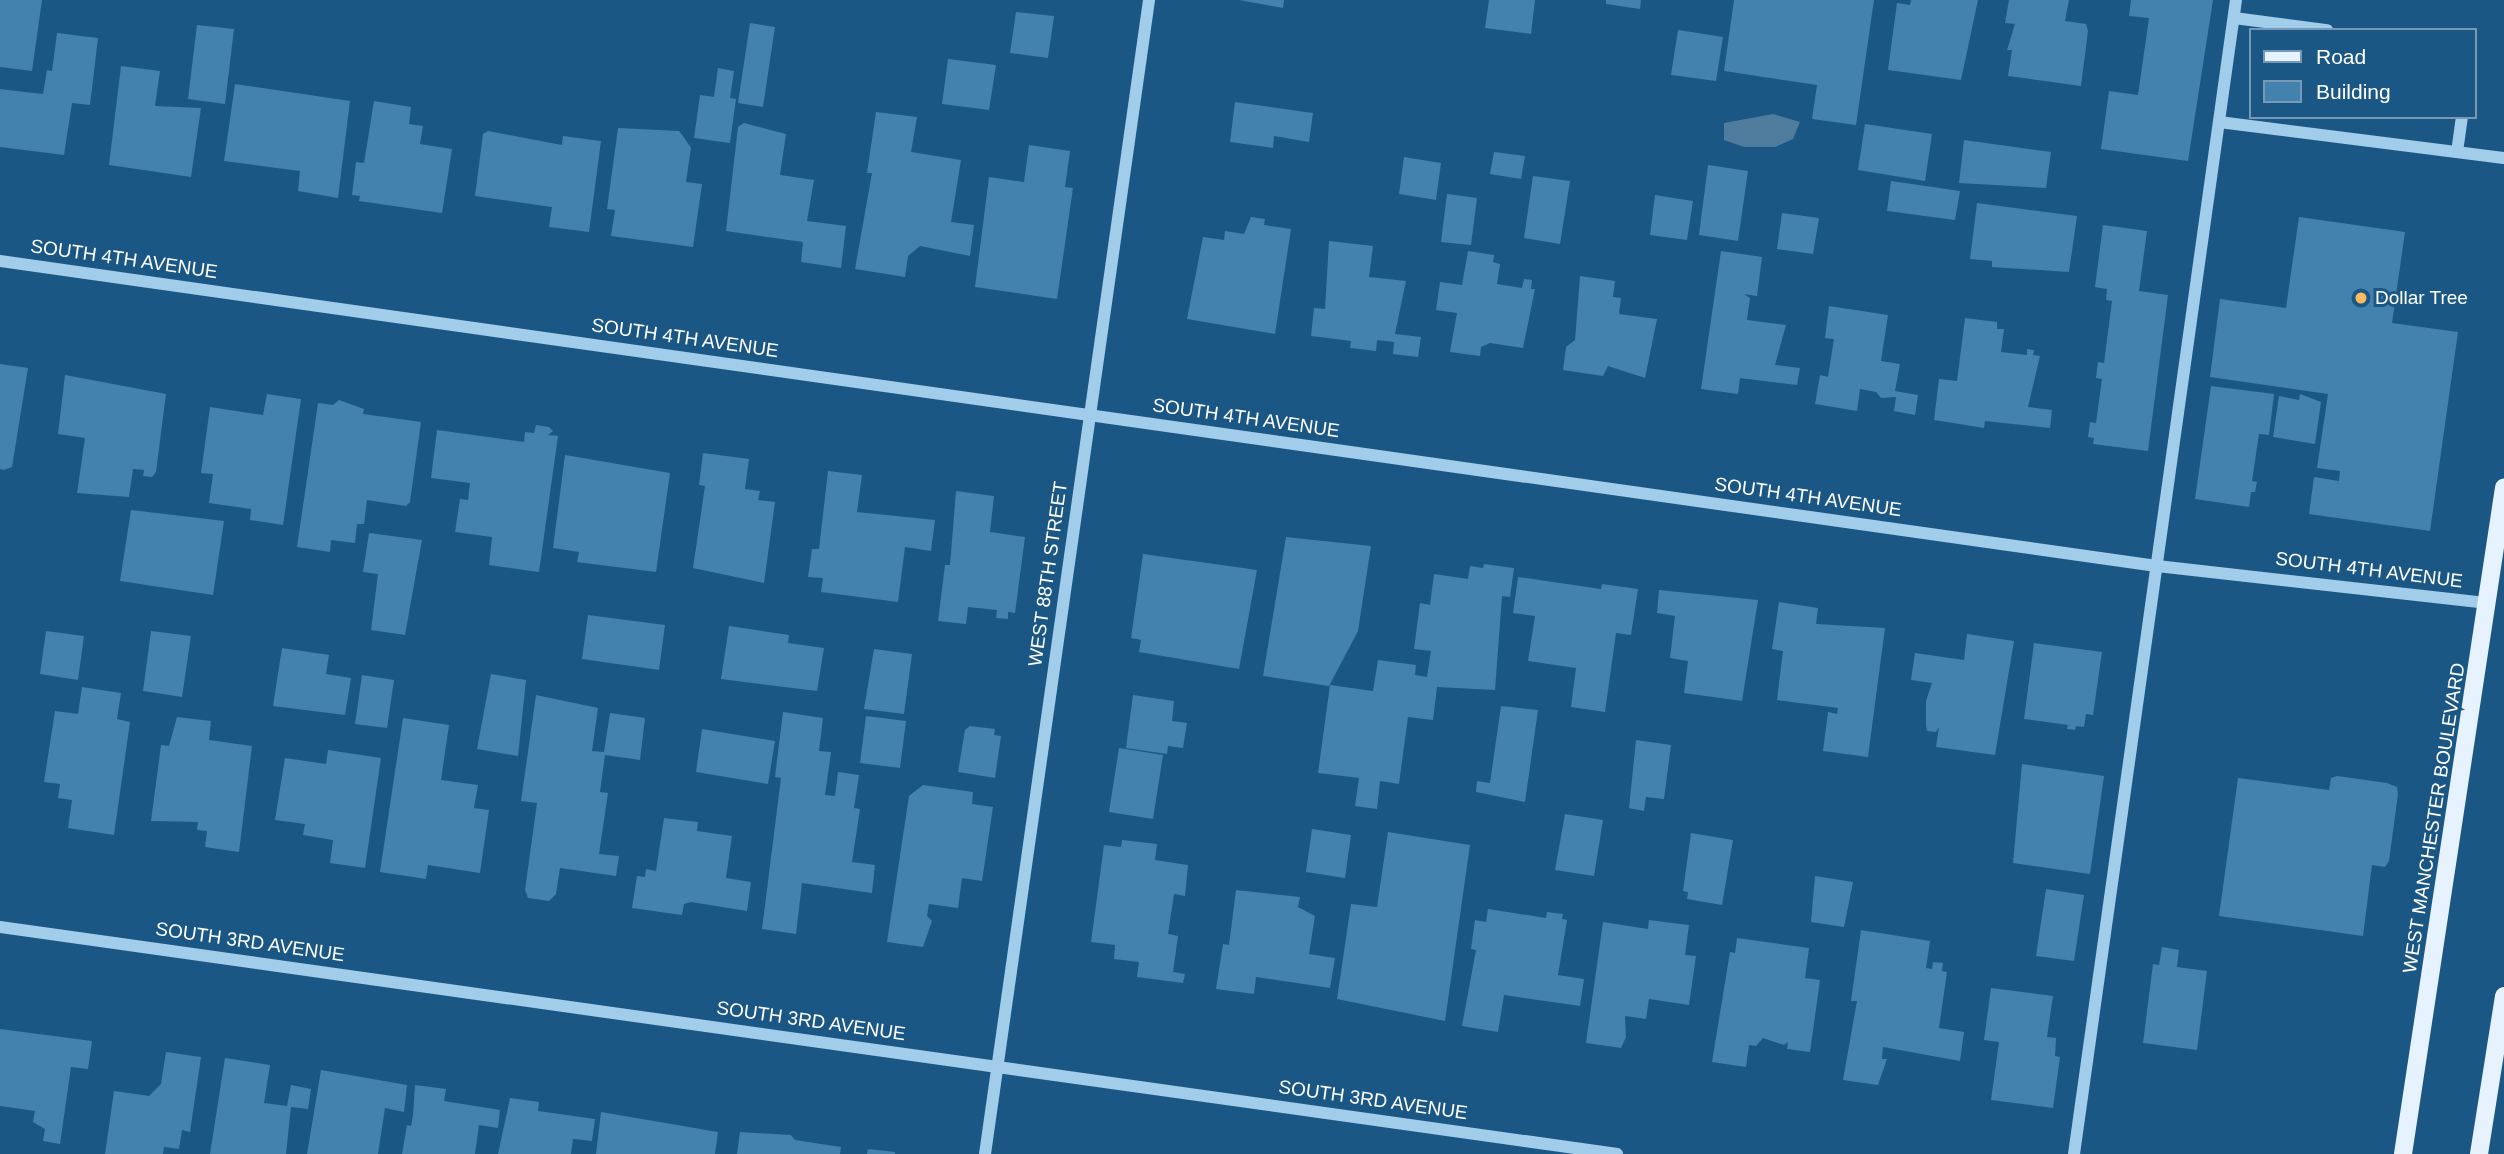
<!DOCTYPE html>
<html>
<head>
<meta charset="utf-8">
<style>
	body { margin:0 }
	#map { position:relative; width:2504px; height:1154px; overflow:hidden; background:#1b5785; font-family:Helvetica,sans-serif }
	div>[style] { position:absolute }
	.water>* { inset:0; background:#4f7b9d }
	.building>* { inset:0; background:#4381ae }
	.minor>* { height:12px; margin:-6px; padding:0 6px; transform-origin:6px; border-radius:6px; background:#a1cdeb }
	.major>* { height:18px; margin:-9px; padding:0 9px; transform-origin:9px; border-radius:9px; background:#e6f3ff }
	.dots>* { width:19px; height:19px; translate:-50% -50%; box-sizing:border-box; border:4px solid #1b5785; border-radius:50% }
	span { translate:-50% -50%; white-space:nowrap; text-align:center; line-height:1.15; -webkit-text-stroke:6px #1b5785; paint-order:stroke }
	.street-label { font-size:19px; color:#fff }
	.poi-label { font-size:19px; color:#fff }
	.left { translate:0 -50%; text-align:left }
	.legend { position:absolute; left:2249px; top:28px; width:228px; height:91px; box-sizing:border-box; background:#1b5785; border:2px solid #769ab6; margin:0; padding:9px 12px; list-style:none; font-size:21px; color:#fff }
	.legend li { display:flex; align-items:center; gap:14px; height:35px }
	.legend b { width:35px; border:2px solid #769ab6 }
</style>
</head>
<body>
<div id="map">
	<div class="water">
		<i style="clip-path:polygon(1773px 114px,1800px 122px,1793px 139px,1775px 147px,1744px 147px,1724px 140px,1724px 123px)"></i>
	</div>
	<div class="building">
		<i style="clip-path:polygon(0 0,42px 0,32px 71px,0 67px)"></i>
		<i style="clip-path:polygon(1239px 0,1284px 0,1283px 8px)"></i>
		<i style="clip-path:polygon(1489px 0,1535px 0,1531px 34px,1485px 28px)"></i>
		<i style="clip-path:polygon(1606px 0,1641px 0,1640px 9px,1606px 4px)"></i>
		<i style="clip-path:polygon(1734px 0,1874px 0,1856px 125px,1812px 119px,1817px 85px,1724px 71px)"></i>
		<i style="clip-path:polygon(1911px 0,1978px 0,1961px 80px,1888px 70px,1897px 3px,1910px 5px)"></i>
		<i style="clip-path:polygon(2009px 0,2069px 0,2065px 21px,2086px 24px,2088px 31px,2081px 86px,2008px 76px,2012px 50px,2007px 50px,2015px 24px,2005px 23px)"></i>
		<i style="clip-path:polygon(2131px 0,2213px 0,2188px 161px,2101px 149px,2109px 91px,2138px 95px,2149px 18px,2129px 16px)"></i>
		<i style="clip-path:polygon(1016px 12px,1054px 16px,1048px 58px,1010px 53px)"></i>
		<i style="clip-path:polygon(750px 23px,775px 27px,763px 107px,738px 103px)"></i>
		<i style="clip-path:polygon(197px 25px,234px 29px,225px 104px,188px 99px)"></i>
		<i style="clip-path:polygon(1678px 30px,1723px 37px,1716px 81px,1671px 75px)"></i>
		<i style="clip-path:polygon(57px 33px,98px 38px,90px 105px,72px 103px,64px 155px,0 147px,0 89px,43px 94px,47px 70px,52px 71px)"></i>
		<i style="clip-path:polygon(948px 59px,996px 65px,989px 110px,942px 104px)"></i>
		<i style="clip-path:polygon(121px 66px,160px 71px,155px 106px,201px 108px,191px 177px,109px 165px)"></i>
		<i style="clip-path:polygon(718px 68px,734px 71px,730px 98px,736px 99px,730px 143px,694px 138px,700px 95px,714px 97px)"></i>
		<i style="clip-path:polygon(235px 84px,350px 101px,338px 198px,298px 191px,300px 171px,224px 161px)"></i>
		<i style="clip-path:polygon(374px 101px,411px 107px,409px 124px,423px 126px,420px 144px,452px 149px,442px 213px,359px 201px,360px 196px,352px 195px,356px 162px,364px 163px)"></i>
		<i style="clip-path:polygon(1235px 102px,1313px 113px,1309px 142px,1274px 136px,1273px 148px,1230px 142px)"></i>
		<i style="clip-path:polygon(876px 112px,917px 117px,911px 152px,961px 160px,951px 222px,974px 225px,970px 256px,920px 246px,908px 256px,905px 277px,855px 269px,872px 173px,867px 173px)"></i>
		<i style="clip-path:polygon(744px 123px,786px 134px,780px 175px,814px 180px,807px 221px,846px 226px,841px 268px,801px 262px,803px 242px,726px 231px,738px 127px)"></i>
		<i style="clip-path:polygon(1865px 124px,1932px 134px,1925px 181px,1858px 170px)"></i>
		<i style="clip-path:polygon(618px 128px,679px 131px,683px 136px,691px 148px,686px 182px,702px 184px,693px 247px,611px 236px,615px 210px,607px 209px)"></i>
		<i style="clip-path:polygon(488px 131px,562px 145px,563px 136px,601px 141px,589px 232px,549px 227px,552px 207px,475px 196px,483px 134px)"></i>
		<i style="clip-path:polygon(1964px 140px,2051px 152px,2046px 188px,1959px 183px)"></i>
		<i style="clip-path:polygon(1029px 145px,1070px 151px,1065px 187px,1073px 188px,1057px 299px,975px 287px,989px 177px,1024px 182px)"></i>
		<i style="clip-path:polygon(1494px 152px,1525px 156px,1521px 179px,1490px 174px)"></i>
		<i style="clip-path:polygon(1404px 157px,1441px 163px,1436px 200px,1399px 194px)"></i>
		<i style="clip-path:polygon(1708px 165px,1748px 171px,1738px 241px,1699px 235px)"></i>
		<i style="clip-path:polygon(1533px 176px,1570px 181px,1560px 244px,1524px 238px)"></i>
		<i style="clip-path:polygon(1891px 181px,1960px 191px,1955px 220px,1887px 211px)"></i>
		<i style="clip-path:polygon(1447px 194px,1477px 198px,1471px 245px,1441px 242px)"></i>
		<i style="clip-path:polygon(1655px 195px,1693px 201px,1687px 240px,1650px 235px)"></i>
		<i style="clip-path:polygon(1977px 203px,2077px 216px,2069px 272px,1992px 267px,1992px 261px,1970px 259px)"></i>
		<i style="clip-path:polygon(1782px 213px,1819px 218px,1813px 254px,1777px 249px)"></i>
		<i style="clip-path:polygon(1251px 217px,1265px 219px,1264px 225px,1291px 229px,1275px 334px,1187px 319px,1203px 237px,1224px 240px,1225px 231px,1244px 234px)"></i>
		<i style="clip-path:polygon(2299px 217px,2405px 232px,2392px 323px,2458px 332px,2430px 531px,2309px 514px,2314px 477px,2339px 481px,2340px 471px,2317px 468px,2328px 394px,2210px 377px,2220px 299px,2286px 308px)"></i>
		<i style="clip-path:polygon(2103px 225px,2147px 231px,2139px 291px,2168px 295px,2148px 451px,2093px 444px,2094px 438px,2088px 437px,2090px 422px,2096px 423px,2102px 379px,2096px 378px,2098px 362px,2104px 363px,2112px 301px,2106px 300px,2107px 289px,2095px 287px)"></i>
		<i style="clip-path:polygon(1329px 241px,1373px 246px,1369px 277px,1406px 281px,1395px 334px,1421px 337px,1418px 357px,1393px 354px,1394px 342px,1377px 340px,1376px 351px,1350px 348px,1351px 341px,1311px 336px,1314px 308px,1325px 309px)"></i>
		<i style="clip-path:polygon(1468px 251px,1494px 255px,1493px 262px,1500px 264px,1497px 284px,1522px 288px,1524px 279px,1532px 280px,1531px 289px,1535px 289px,1523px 348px,1490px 343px,1481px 347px,1480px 356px,1450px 352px,1457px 313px,1436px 310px,1440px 282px,1462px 285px)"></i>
		<i style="clip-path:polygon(1721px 251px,1762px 257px,1757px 296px,1744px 294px,1750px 298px,1747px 320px,1786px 325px,1775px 365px,1800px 368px,1797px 385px,1740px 378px,1738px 394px,1701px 389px)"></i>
		<i style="clip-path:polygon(1580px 276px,1615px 281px,1613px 297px,1621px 298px,1619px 314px,1657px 319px,1645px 378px,1608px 366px,1603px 376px,1563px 370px,1566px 347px,1575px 340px)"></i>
		<i style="clip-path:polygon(1829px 306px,1888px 315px,1881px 361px,1900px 364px,1895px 391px,1918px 395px,1915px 415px,1894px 411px,1896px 397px,1881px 398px,1876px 392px,1860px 389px,1857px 411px,1815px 404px,1820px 375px,1828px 377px,1834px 339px,1825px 338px)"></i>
		<i style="clip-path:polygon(1965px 318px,1997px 322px,1997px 329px,2004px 329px,2001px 352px,2027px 355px,2027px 349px,2034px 350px,2033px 355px,2040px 356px,2028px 407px,2052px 410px,2050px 428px,1985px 421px,1984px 428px,1934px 420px,1939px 379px,1957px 381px)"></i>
		<i style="clip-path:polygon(0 364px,28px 368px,12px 467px,4px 470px,0 469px)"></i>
		<i style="clip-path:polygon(65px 375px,166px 394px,156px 472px,152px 477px,143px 476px,144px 470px,133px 469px,129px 497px,77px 493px,85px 438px,58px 434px)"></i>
		<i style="clip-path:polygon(2211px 386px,2274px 394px,2269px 435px,2259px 434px,2252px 481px,2257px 482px,2255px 492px,2251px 492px,2249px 507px,2195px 499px)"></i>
		<i style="clip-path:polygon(267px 394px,301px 399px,283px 525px,250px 520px,251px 509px,209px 503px,213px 474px,201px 473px,210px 407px,263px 415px)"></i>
		<i style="clip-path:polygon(2300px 394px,2321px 402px,2315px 444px,2273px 437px,2279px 396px,2299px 400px)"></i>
		<i style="clip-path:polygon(339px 400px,364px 409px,363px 414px,421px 422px,410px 502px,406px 506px,367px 500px,364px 524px,357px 524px,355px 543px,331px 540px,330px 552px,297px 547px,318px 403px,333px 405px)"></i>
		<i style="clip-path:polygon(536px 425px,549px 427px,553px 431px,548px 435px,558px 436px,539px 572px,489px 565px,492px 537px,455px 532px,460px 499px,468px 500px,470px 483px,431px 478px,437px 430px,524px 442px,525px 432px,534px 433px)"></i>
		<i style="clip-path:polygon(703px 453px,749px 459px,745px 489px,760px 491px,758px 500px,775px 502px,764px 583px,693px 568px,705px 486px,699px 485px)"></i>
		<i style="clip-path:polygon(565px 455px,670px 473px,656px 572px,577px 562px,579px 552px,553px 548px)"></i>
		<i style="clip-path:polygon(828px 471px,862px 475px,857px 512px,935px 520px,931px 551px,905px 547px,898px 602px,821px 592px,823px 578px,808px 577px,812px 549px,819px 549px)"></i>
		<i style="clip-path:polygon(956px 491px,994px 496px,990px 532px,1025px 537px,1015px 613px,1008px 612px,1008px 619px,996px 618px,997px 610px,968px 607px,966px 624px,938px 621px,945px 565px,950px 565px)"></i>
		<i style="clip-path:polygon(131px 510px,224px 521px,213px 595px,120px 581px)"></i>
		<i style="clip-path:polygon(369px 533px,422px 540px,405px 635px,371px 630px,378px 574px,363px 572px)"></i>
		<i style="clip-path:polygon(1286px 537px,1371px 546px,1358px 631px,1329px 686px,1263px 676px)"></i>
		<i style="clip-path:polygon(1143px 554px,1257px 570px,1239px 669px,1139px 652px,1141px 640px,1131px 638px)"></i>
		<i style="clip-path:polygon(1484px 564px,1514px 568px,1510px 597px,1502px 596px,1495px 690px,1437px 687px,1433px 720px,1408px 717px,1399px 784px,1380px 781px,1377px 809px,1355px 806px,1359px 778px,1318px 773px,1330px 685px,1373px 691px,1378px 660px,1416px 665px,1415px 675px,1427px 677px,1431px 651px,1414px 649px,1420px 603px,1430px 605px,1434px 574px,1468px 579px,1470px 566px,1483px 568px)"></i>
		<i style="clip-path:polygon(1518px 577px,1601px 589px,1602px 584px,1638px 589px,1631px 635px,1616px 633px,1605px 712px,1571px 707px,1576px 668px,1528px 661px,1535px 616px,1513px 613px)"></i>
		<i style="clip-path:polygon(1659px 590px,1758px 600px,1742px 701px,1684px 693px,1688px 661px,1670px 658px,1675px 616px,1657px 613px)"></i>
		<i style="clip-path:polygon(1779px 602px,1818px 608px,1816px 624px,1885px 628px,1868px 757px,1823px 751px,1828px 712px,1837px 714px,1838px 708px,1777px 700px,1783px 651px,1772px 649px)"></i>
		<i style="clip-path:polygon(588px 615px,665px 625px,659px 670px,582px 659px)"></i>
		<i style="clip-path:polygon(729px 626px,789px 635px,788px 643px,824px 648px,817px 691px,721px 679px)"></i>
		<i style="clip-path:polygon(46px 631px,84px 636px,78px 680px,40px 674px)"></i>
		<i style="clip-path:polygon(151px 631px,191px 636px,182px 697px,143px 691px)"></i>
		<i style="clip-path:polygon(1967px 634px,2014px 641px,1995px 755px,1936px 747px,1939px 727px,1936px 732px,1927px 731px,1926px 726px,1926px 701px,1932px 683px,1911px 680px,1915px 653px,1964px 660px)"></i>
		<i style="clip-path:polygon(2034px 643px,2102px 652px,2093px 715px,2086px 714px,2084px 727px,2076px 726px,2075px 730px,2067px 729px,2068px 725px,2024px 719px)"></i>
		<i style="clip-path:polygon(282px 648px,329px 655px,326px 674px,351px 678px,345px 715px,273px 706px)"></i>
		<i style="clip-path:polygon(874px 649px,912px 654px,904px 714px,864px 709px)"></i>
		<i style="clip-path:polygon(491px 674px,526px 680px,518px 756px,477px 749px)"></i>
		<i style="clip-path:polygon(362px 675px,394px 680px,387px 728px,355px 724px)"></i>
		<i style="clip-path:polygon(82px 687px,121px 693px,117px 719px,130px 722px,114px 835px,68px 828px,72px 800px,58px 798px,60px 784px,44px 782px,55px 711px,78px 714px)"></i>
		<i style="clip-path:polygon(536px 695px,598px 708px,592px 751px,604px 752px,610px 713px,645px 718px,640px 760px,605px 755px,600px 792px,608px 793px,599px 854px,619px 856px,616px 876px,560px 868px,556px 894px,549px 901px,528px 898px,525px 890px,537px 803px,521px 801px)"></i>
		<i style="clip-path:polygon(1133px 695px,1174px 701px,1172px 721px,1187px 723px,1183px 748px,1168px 746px,1167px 754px,1126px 748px)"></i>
		<i style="clip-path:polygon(1501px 706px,1538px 710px,1525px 802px,1476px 792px,1477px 781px,1490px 783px)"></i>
		<i style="clip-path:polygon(783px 712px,823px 718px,819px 751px,831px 752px,825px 795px,835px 796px,838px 772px,859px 775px,854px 808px,860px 809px,852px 862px,875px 865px,872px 893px,802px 883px,796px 934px,762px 929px,781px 778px,775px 777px)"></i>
		<i style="clip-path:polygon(866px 716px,906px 721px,900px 768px,860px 763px)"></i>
		<i style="clip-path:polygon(177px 717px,211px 721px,209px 740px,252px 746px,239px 852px,205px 847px,207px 831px,197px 830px,198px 822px,151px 821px,161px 745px,169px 746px)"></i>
		<i style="clip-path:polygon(403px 718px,449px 725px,441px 780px,478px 785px,474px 808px,489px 810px,480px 873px,428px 865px,426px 879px,380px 872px)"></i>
		<i style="clip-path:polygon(970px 726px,995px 729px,994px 735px,1001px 736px,995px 778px,958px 772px,965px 730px)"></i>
		<i style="clip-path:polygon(702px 729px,775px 741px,768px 784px,696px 772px)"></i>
		<i style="clip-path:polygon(1636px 740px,1671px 745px,1664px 799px,1646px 797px,1644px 811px,1629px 808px)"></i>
		<i style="clip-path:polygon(1119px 748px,1163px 755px,1153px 819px,1109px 812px)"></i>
		<i style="clip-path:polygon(328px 750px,381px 758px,365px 868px,330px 863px,333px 840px,303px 835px,305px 824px,275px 820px,285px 758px,326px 764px)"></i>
		<i style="clip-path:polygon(2022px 764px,2104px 776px,2090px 874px,2013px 863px)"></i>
		<i style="clip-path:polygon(2337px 776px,2387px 783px,2397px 787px,2398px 794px,2389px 861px,2385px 867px,2372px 865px,2363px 936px,2219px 916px,2238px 778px,2329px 790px,2331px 778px)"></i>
		<i style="clip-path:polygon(923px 785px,973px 792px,972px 804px,993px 807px,982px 881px,962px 878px,958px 908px,929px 904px,927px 916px,932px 921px,923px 947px,887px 942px,909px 796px)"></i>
		<i style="clip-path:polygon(1565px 814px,1603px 820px,1594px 876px,1555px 870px)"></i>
		<i style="clip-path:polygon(664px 818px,698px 822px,697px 831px,732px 836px,726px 878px,751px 882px,747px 911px,691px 902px,684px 904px,682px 915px,632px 908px,637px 876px,645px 877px,646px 869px,656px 871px)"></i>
		<i style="clip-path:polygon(1312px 829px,1351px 835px,1345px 878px,1306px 872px)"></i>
		<i style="clip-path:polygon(1388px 832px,1470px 845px,1445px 1021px,1337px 999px,1351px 904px,1377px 907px)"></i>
		<i style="clip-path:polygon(1691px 833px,1733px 840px,1722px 905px,1687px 899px,1688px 892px,1683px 891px)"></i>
		<i style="clip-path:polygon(1122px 840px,1157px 844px,1155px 860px,1188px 865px,1185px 896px,1174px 894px,1168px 934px,1178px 936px,1173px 972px,1185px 974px,1183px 983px,1137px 977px,1139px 962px,1114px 959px,1115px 945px,1091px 942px,1104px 845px,1121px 847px)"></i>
		<i style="clip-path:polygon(1815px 876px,1853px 882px,1844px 927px,1811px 922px)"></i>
		<i style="clip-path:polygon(2046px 889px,2084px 895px,2074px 961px,2036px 956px)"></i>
		<i style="clip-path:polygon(1236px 890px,1300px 897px,1298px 907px,1315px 916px,1309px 954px,1335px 958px,1330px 988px,1256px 977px,1254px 994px,1216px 989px,1223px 944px,1229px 945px)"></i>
		<i style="clip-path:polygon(1488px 909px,1546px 918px,1547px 912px,1563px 914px,1562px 919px,1567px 920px,1558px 975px,1584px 979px,1580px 1006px,1504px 995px,1498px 1032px,1462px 1026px,1476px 950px,1471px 949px,1475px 920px,1486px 922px)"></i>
		<i style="clip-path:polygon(1649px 920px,1689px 925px,1685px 955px,1696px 956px,1689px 1005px,1649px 999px,1646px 1019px,1625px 1016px,1626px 1037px,1621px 1048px,1586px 1043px,1603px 922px,1648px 929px)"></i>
		<i style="clip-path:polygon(1861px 930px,1930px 941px,1926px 968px,1932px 969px,1933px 962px,1943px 963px,1942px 971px,1947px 972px,1939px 1028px,1964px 1032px,1960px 1061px,1883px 1047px,1882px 1059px,1887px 1059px,1878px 1085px,1843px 1080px,1857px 1001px,1851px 1001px)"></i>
		<i style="clip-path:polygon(1737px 938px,1809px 948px,1805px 978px,1820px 980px,1810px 1052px,1787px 1049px,1788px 1042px,1784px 1045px,1763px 1038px,1756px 1046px,1749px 1045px,1746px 1067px,1712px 1062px,1730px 952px,1735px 953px)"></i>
		<i style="clip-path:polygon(2162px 947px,2179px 950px,2177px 967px,2207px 971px,2197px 1050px,2143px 1043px,2153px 964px,2159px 965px)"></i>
		<i style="clip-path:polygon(1991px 988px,2053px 996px,2047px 1037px,2056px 1038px,2055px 1056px,2060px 1057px,2053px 1108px,1991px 1100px,1999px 1042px,1984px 1040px)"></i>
		<i style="clip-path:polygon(0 1029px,92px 1041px,88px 1069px,71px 1067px,60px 1144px,43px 1141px,45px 1129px,33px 1122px,35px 1111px,0 1106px)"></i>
		<i style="clip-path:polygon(166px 1052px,201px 1057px,190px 1132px,182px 1130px,179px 1149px,164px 1147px,163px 1154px,105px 1154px,114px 1091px,149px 1096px,161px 1084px)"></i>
		<i style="clip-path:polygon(225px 1058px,270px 1065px,264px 1103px,287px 1106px,291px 1085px,311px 1089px,308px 1109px,291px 1107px,286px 1154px,210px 1154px)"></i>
		<i style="clip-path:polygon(321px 1070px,407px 1085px,404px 1112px,385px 1108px,378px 1154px,307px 1154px)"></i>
		<i style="clip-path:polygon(415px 1085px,446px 1089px,444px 1101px,500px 1110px,498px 1128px,479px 1125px,475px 1154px,402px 1154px,407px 1125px,411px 1126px,413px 1115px)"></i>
		<i style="clip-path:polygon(510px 1098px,539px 1102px,538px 1111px,595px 1119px,592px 1141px,573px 1139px,571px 1154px,498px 1154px)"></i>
		<i style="clip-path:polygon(601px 1112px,718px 1132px,715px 1154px,596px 1154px)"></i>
		<i style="clip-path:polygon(740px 1132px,791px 1135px,795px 1140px,841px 1147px,840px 1154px,737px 1154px)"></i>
		<i style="clip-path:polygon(868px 1149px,895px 1152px,895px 1154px,867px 1154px)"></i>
	</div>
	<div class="minor">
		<i style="left:2234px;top:18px;width:94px;rotate:7.4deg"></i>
		<i style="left:2219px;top:122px;width:287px;rotate:7.2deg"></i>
		<i style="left:2457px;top:152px;width:35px;rotate:-82deg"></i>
		<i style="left:0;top:261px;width:2178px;rotate:8.05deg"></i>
		<i style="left:2157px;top:566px;width:333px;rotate:6.4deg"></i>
		<i style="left:0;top:927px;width:1633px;rotate:7.99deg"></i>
		<i style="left:985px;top:1154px;width:1166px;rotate:-81.91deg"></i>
		<i style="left:2074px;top:1154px;width:1165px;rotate:-82.01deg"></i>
	</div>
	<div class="major">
		<i style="left:2403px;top:1154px;width:674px;rotate:-81.38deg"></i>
		<i style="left:2479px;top:1154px;width:160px;rotate:-81deg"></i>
	</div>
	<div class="dots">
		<i style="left:2361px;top:298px;background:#fdba5e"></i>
	</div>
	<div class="street-label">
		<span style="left:124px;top:259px;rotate:8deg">SOUTH 4TH AVENUE</span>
		<span style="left:685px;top:338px;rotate:8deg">SOUTH 4TH AVENUE</span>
		<span style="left:1246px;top:418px;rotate:8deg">SOUTH 4TH AVENUE</span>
		<span style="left:1808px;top:497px;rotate:8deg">SOUTH 4TH AVENUE</span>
		<span style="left:2369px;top:570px;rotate:7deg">SOUTH 4TH AVENUE</span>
		<span style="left:1048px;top:574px;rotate:-82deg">WEST 88TH STREET</span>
		<span style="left:2434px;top:818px;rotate:-81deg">WEST MANCHESTER BOULEVARD</span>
		<span style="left:250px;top:942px;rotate:8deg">SOUTH 3RD AVENUE</span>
		<span style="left:811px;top:1021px;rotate:8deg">SOUTH 3RD AVENUE</span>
		<span style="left:1373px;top:1100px;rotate:8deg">SOUTH 3RD AVENUE</span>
	</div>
	<div class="poi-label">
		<span class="left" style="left:2375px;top:298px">Dollar Tree</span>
	</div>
	<ul class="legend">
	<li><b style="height:9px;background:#e6f3ff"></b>Road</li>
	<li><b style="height:19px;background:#4381ae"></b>Building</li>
	</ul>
</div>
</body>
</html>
